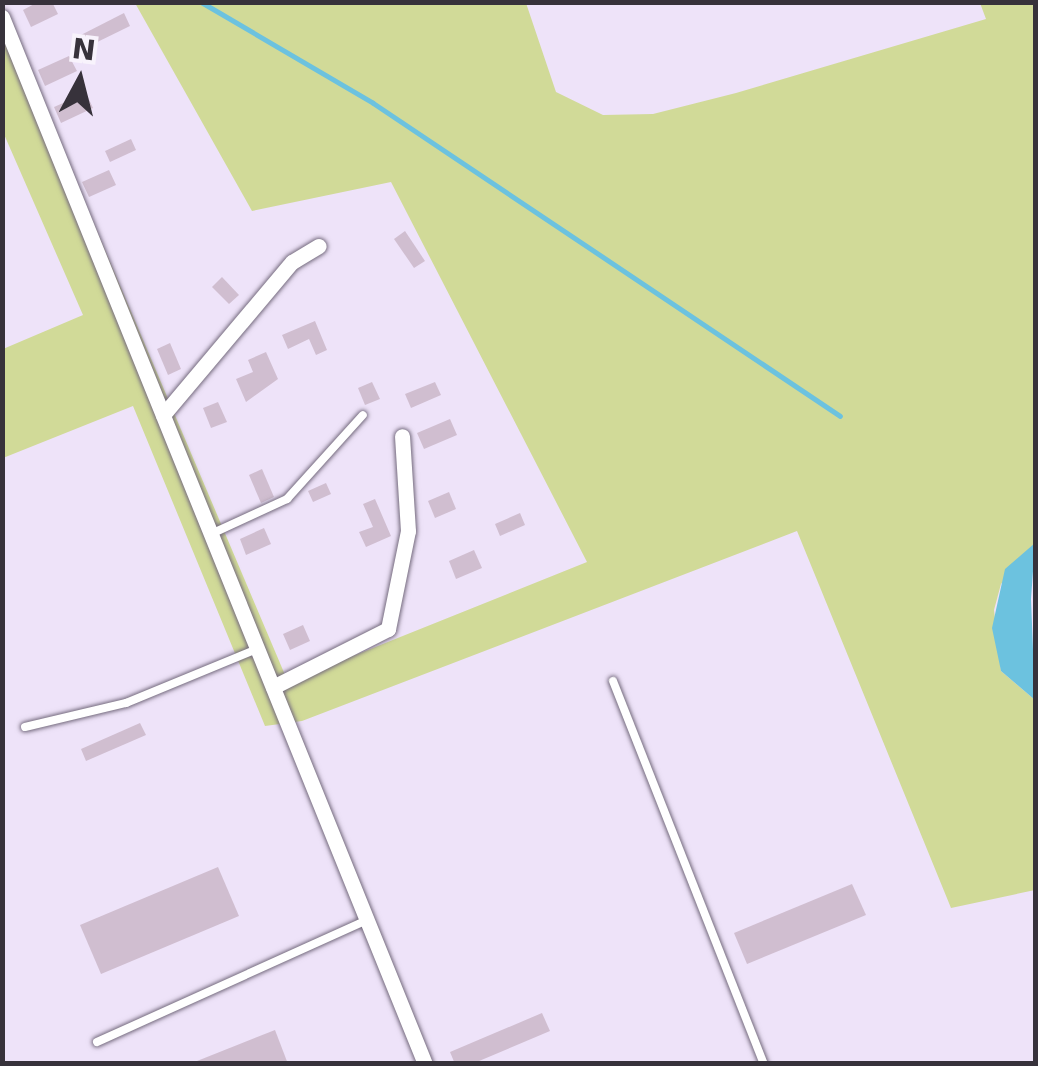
<!DOCTYPE html>
<html>
<head>
<meta charset="utf-8">
<style>
	body { margin:0 }
	#map { position:relative; width:1038px; height:1066px; overflow:hidden; background:#eee3f9; font-family:"DejaVu Sans",sans-serif }
	div>[style] { position:absolute }
	.green>* { inset:0; background:#d1da98 }
	.water>* { inset:0; background:#6cc2df }
	.stream>* { height:5px; margin:-2.5px; padding:0 2.5px; transform-origin:2.5px; border-radius:2.5px; background:#6cc2df }
	.building>* { inset:0; background:#d0bed0 }
	.roads { filter:drop-shadow(0 0 2px #756b7e) drop-shadow(0 0 2px #756b7e) }
	.lane>* { height:8px; margin:-4px; padding:0 4px; transform-origin:4px; border-radius:4px; background:#fff }
	.street>* { height:15px; margin:-7.5px; padding:0 7.5px; transform-origin:7.5px; border-radius:7.5px; background:#fff }
	span { translate:-50% -50%; white-space:nowrap; text-align:center; line-height:1.15; -webkit-text-stroke:8px #f8f3fc; paint-order:stroke }
	.frame { position:absolute; inset:0; border:5px solid #37323b; pointer-events:none }
	.north { position:absolute; left:30px; top:30px; width:100px; height:100px; -webkit-text-stroke:8px #f8f3fc; paint-order:stroke; rotate:7deg; font-size:28px; font-weight:700; line-height:40px; text-align:center; color:#37323b }
	.north::after { content:''; display:block; margin:auto; width:35px; height:45px; background:#37323b; clip-path:polygon(50% 0,100% 100%,50% 72%,0 100%) }
</style>
</head>
<body>
<div id="map">
	<div class="green">
		<i style="clip-path:polygon(135px 3px,526px 3px,556px 92px,603px 115px,653px 114px,736px 93px,986px 19px,980px 3px,1035px 3px,1035px 543px,1001px 584px,994px 610px,1001px 671px,1035px 700px,1035px 890px,951px 908px,797px 531px,302px 721px,265px 726px,133px 406px,3px 458px,3px 349px,83px 315px,3px 132px,2px 7px,288px 682px,587px 562px,391px 182px,252px 211px)"></i>
	</div>
	<div class="water">
		<i style="clip-path:polygon(1035px 543px,1031px 599px,1035px 700px,1001px 671px,992px 628px,1005px 569px)"></i>
	</div>
	<div class="stream">
		<i style="left:201px;top:2px;width:199px;rotate:30.4deg"></i>
		<i style="left:373px;top:103px;width:562px;rotate:33.83deg"></i>
	</div>
	<div class="building">
		<i style="clip-path:polygon(38px 2px,52px 2px,58px 14px,31px 27px,23px 10px)"></i>
		<i style="clip-path:polygon(124px 13px,130px 26px,83px 49px,77px 37px)"></i>
		<i style="clip-path:polygon(69px 56px,77px 71px,45px 86px,38px 70px)"></i>
		<i style="clip-path:polygon(86px 93px,93px 108px,61px 123px,54px 107px)"></i>
		<i style="clip-path:polygon(131px 139px,136px 150px,110px 162px,105px 151px)"></i>
		<i style="clip-path:polygon(109px 170px,116px 185px,89px 197px,82px 182px)"></i>
		<i style="clip-path:polygon(405px 231px,425px 261px,414px 268px,394px 239px)"></i>
		<i style="clip-path:polygon(222px 277px,239px 295px,229px 304px,212px 287px)"></i>
		<i style="clip-path:polygon(315px 321px,327px 350px,316px 355px,309px 339px,288px 349px,282px 335px)"></i>
		<i style="clip-path:polygon(170px 343px,181px 369px,168px 375px,157px 349px)"></i>
		<i style="clip-path:polygon(266px 352px,278px 379px,246px 402px,236px 379px,253px 372px,248px 360px)"></i>
		<i style="clip-path:polygon(372px 382px,380px 399px,365px 405px,358px 388px)"></i>
		<i style="clip-path:polygon(435px 382px,441px 395px,411px 408px,405px 394px)"></i>
		<i style="clip-path:polygon(218px 402px,227px 422px,211px 428px,203px 408px)"></i>
		<i style="clip-path:polygon(450px 419px,457px 435px,424px 449px,417px 433px)"></i>
		<i style="clip-path:polygon(262px 469px,274px 497px,261px 503px,249px 475px)"></i>
		<i style="clip-path:polygon(326px 483px,331px 494px,313px 502px,308px 491px)"></i>
		<i style="clip-path:polygon(449px 492px,456px 509px,435px 518px,428px 501px)"></i>
		<i style="clip-path:polygon(375px 499px,391px 536px,366px 547px,359px 532px,373px 527px,363px 504px)"></i>
		<i style="clip-path:polygon(520px 513px,525px 525px,500px 536px,495px 524px)"></i>
		<i style="clip-path:polygon(264px 528px,271px 544px,246px 555px,240px 539px)"></i>
		<i style="clip-path:polygon(474px 550px,482px 568px,456px 579px,449px 561px)"></i>
		<i style="clip-path:polygon(303px 625px,310px 641px,290px 650px,283px 634px)"></i>
		<i style="clip-path:polygon(140px 723px,146px 735px,86px 761px,81px 749px)"></i>
		<i style="clip-path:polygon(218px 867px,239px 916px,101px 974px,80px 925px)"></i>
		<i style="clip-path:polygon(852px 884px,866px 915px,747px 964px,734px 933px)"></i>
		<i style="clip-path:polygon(542px 1013px,550px 1031px,472px 1064px,455px 1064px,450px 1052px)"></i>
		<i style="clip-path:polygon(275px 1030px,288px 1064px,192px 1064px,192px 1063px)"></i>
	</div>
	<div class="roads">
		<div class="lane">
			<i style="left:211px;top:534px;width:84px;rotate:-24.7deg"></i>
			<i style="left:287px;top:499px;width:113px;rotate:-47.9deg"></i>
			<i style="left:613px;top:681px;width:412px;rotate:68.5deg"></i>
			<i style="left:25px;top:727px;width:104px;rotate:-13.4deg"></i>
			<i style="left:126px;top:703px;width:142px;rotate:-22.4deg"></i>
			<i style="left:97px;top:1042px;width:296px;rotate:-24.3deg"></i>
		</div>
		<div class="street">
			<i style="left:2px;top:17px;width:1129px;rotate:68deg"></i>
			<i style="left:163px;top:415px;width:200px;rotate:-49.9deg"></i>
			<i style="left:292px;top:262px;width:31px;rotate:-31deg"></i>
			<i style="left:273px;top:687px;width:129px;rotate:-26.8deg"></i>
			<i style="left:388px;top:629px;width:100px;rotate:-78.5deg"></i>
			<i style="left:408px;top:531px;width:95px;rotate:-93.6deg"></i>
		</div>
	</div>
	<div class="frame"></div>
	<div class="north">N</div>
</div>
</body>
</html>
